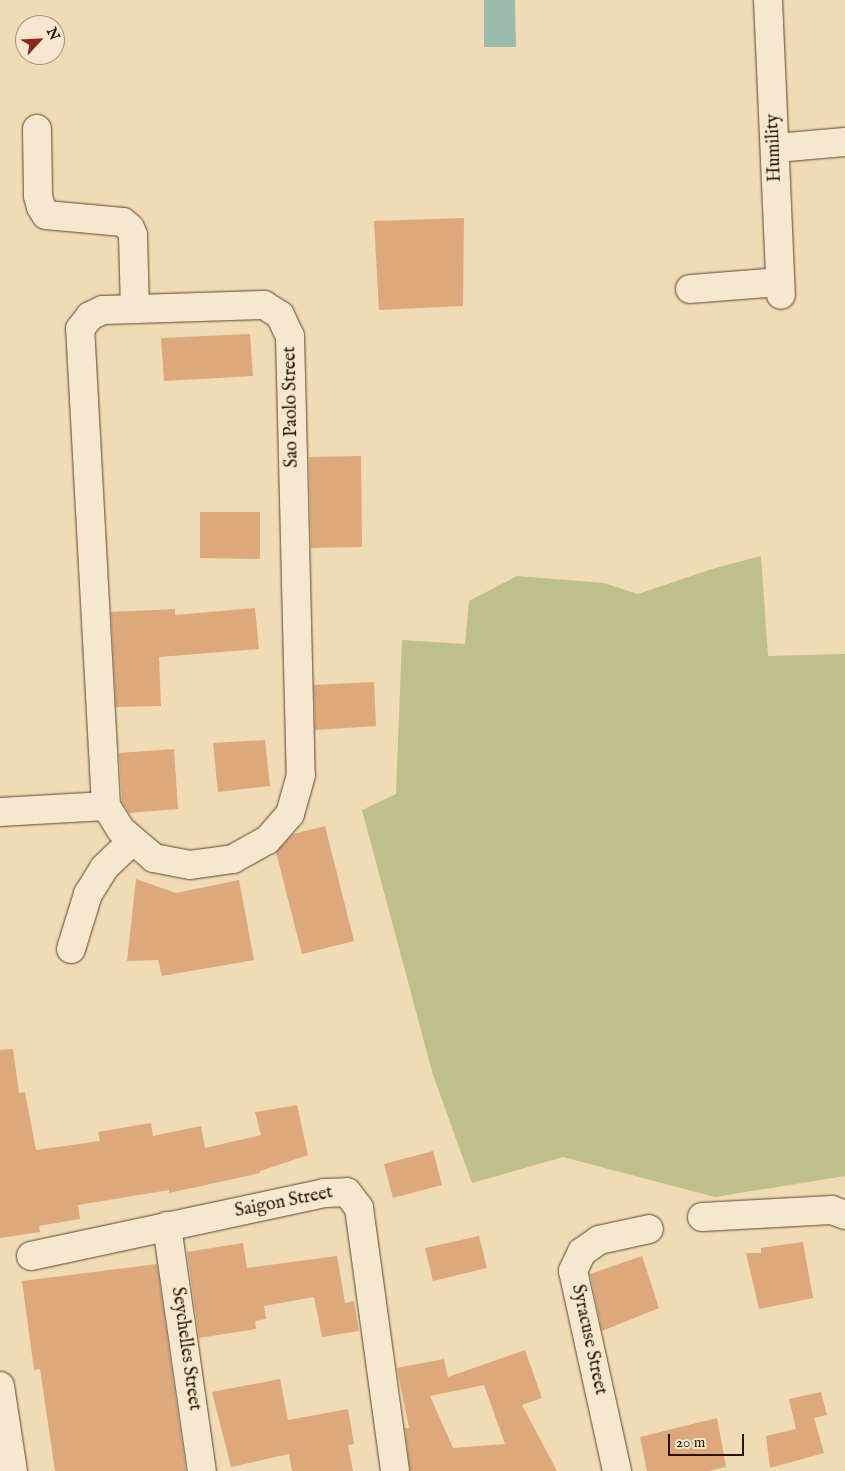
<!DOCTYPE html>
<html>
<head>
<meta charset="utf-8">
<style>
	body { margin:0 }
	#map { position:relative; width:845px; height:1471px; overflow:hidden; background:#f1dbb4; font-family:"IM FELL English",serif }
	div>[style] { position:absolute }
	.green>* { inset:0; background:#bebf8a }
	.water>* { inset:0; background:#9bbbaf }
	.building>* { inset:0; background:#dca87c }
	.roads { filter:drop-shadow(0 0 1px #5c442e) drop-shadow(0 0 1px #5c442e) }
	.minor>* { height:28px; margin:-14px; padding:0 14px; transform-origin:14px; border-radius:14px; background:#f6e8ce }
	span { translate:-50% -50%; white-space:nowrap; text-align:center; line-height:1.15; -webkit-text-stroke:5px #f6e8ce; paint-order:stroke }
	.street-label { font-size:18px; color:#2a1201 }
	.north { position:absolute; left:15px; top:15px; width:50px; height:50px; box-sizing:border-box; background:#f6e8ce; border:1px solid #a4927c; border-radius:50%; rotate:65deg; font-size:14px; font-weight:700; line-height:20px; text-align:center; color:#2a1201 }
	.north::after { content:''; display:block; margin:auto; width:18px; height:22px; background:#8f2418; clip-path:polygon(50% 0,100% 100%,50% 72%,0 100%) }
	.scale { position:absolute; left:668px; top:1434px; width:76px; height:22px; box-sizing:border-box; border:2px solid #2a1201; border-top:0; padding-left:6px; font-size:15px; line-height:18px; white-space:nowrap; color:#2a1201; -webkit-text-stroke:4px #f6e8ce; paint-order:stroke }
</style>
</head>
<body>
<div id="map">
	<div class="green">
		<i style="clip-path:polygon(761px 556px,768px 656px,845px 654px,845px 1176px,715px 1197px,563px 1157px,472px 1183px,433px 1075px,362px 810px,396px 794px,402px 640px,465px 644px,469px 601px,517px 576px,604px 583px,638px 594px,712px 569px)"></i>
	</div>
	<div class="water">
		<i style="clip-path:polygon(484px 0,515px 0,516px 47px,484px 47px)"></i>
	</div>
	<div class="building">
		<i style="clip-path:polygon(464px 218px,463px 306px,379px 310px,374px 221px)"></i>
		<i style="clip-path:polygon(250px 334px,253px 376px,164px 381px,161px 338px)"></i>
		<i style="clip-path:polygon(361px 456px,362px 547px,311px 548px,309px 457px)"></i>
		<i style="clip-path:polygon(200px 512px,260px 512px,260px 559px,200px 558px)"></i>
		<i style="clip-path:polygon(255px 608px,259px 649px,159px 657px,161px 706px,116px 707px,111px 612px,175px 609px,175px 615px)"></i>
		<i style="clip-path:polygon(374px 682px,376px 726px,315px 730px,314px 685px)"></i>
		<i style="clip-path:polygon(265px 740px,270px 786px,218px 792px,213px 743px)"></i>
		<i style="clip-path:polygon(174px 749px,178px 809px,129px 813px,122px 802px,119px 753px)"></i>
		<i style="clip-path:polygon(325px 826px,354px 941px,302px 954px,276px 852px,293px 834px)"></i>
		<i style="clip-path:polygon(136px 879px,176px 893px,239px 880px,254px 960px,162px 976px,158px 960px,127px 961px)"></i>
		<i style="clip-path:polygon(13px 1049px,19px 1093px,25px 1092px,36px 1150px,100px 1141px,98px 1132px,151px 1123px,153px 1136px,201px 1126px,205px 1148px,261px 1135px,255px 1112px,297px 1105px,308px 1155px,260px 1171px,260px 1173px,169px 1193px,169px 1190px,78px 1205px,80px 1219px,39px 1226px,40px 1232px,0 1238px,0 1050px)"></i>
		<i style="clip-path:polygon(433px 1151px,442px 1185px,393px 1198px,384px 1164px)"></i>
		<i style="clip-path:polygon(479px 1236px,487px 1268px,433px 1281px,425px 1248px)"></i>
		<i style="clip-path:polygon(803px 1242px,813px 1298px,759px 1309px,746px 1253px,761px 1253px,761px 1248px)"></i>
		<i style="clip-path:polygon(243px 1243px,247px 1268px,337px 1256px,345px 1303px,354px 1301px,359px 1331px,322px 1337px,314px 1297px,264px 1306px,266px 1319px,255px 1321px,256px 1329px,199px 1338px,187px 1252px)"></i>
		<i style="clip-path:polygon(642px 1256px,659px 1308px,602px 1331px,590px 1274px)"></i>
		<i style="clip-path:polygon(157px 1264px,186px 1471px,55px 1471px,40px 1369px,34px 1370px,22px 1281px)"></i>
		<i style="clip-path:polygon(evenodd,525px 1350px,542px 1398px,522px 1405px,557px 1471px,410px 1471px,405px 1428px,409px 1428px,397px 1368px,444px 1359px,448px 1377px,525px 1350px,484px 1385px,505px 1444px,453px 1448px,430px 1396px,484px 1385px)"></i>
		<i style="clip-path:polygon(280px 1379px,288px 1420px,348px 1409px,354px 1444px,348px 1445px,353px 1471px,292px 1471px,289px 1454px,231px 1467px,212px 1392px)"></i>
		<i style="clip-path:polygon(821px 1392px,827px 1415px,814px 1418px,824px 1453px,770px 1468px,766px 1436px,796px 1429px,789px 1399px)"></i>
		<i style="clip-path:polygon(717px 1418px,726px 1467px,709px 1471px,647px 1471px,640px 1437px)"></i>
	</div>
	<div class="roads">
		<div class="minor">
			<i style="left:768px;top:0;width:295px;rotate:87.5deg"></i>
			<i style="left:37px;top:129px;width:67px;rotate:89.1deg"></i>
			<i style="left:38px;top:196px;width:11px;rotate:75deg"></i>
			<i style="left:41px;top:207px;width:9px;rotate:58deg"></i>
			<i style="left:46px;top:215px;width:77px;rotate:5.2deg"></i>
			<i style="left:123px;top:222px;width:9px;rotate:41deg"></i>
			<i style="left:130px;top:228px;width:8px;rotate:67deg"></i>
			<i style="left:133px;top:235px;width:74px;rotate:88.5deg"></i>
			<i style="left:776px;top:148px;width:69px;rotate:-5deg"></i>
			<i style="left:690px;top:289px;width:89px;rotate:-4.5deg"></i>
			<i style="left:264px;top:305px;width:19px;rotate:32deg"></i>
			<i style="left:280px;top:315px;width:23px;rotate:65deg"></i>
			<i style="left:290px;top:336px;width:439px;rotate:88.6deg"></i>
			<i style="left:301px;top:775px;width:41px;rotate:105.8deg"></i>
			<i style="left:290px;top:814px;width:35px;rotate:131deg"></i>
			<i style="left:267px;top:840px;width:39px;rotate:151deg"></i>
			<i style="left:233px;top:859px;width:43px;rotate:172.1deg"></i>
			<i style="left:190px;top:865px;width:37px;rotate:-169deg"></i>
			<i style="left:154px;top:858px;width:43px;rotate:-139.7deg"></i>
			<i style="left:121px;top:830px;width:28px;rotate:-122deg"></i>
			<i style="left:106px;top:806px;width:478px;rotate:-93.1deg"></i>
			<i style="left:80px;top:329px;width:16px;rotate:-52deg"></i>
			<i style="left:90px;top:316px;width:14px;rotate:-25deg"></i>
			<i style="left:103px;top:310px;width:161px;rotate:-1.8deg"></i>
			<i style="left:0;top:812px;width:106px;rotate:-3.2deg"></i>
			<i style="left:71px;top:949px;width:58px;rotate:-72.8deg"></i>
			<i style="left:88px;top:894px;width:31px;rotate:-58deg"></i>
			<i style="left:104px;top:868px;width:40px;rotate:-44deg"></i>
			<i style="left:702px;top:1217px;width:130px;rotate:-3.1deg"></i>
			<i style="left:832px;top:1210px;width:14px;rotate:21deg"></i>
			<i style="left:167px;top:1226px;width:247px;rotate:81.9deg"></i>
			<i style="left:31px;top:1256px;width:300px;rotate:-12.1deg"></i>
			<i style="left:324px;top:1193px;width:23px;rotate:-2deg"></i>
			<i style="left:347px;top:1192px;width:20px;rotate:53deg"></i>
			<i style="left:359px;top:1208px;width:265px;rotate:82.2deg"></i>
			<i style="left:0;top:1386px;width:86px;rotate:81.3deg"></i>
			<i style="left:617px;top:1471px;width:205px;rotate:-102.4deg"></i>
			<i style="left:573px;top:1271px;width:21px;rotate:-65deg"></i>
			<i style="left:582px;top:1252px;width:21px;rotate:-35deg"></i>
			<i style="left:599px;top:1240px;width:51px;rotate:-12.4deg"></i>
		</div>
	</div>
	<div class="street-label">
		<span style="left:775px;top:148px;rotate:-92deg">Humility</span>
		<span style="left:292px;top:407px;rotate:-91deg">Sao Paolo Street</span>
		<span style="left:284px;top:1203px;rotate:-11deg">Saigon Street</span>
		<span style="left:588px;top:1340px;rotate:78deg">Syracuse Street</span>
		<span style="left:185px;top:1349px;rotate:82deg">Seychelles Street</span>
	</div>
	<div class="north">N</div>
	<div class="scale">20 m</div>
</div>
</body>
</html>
